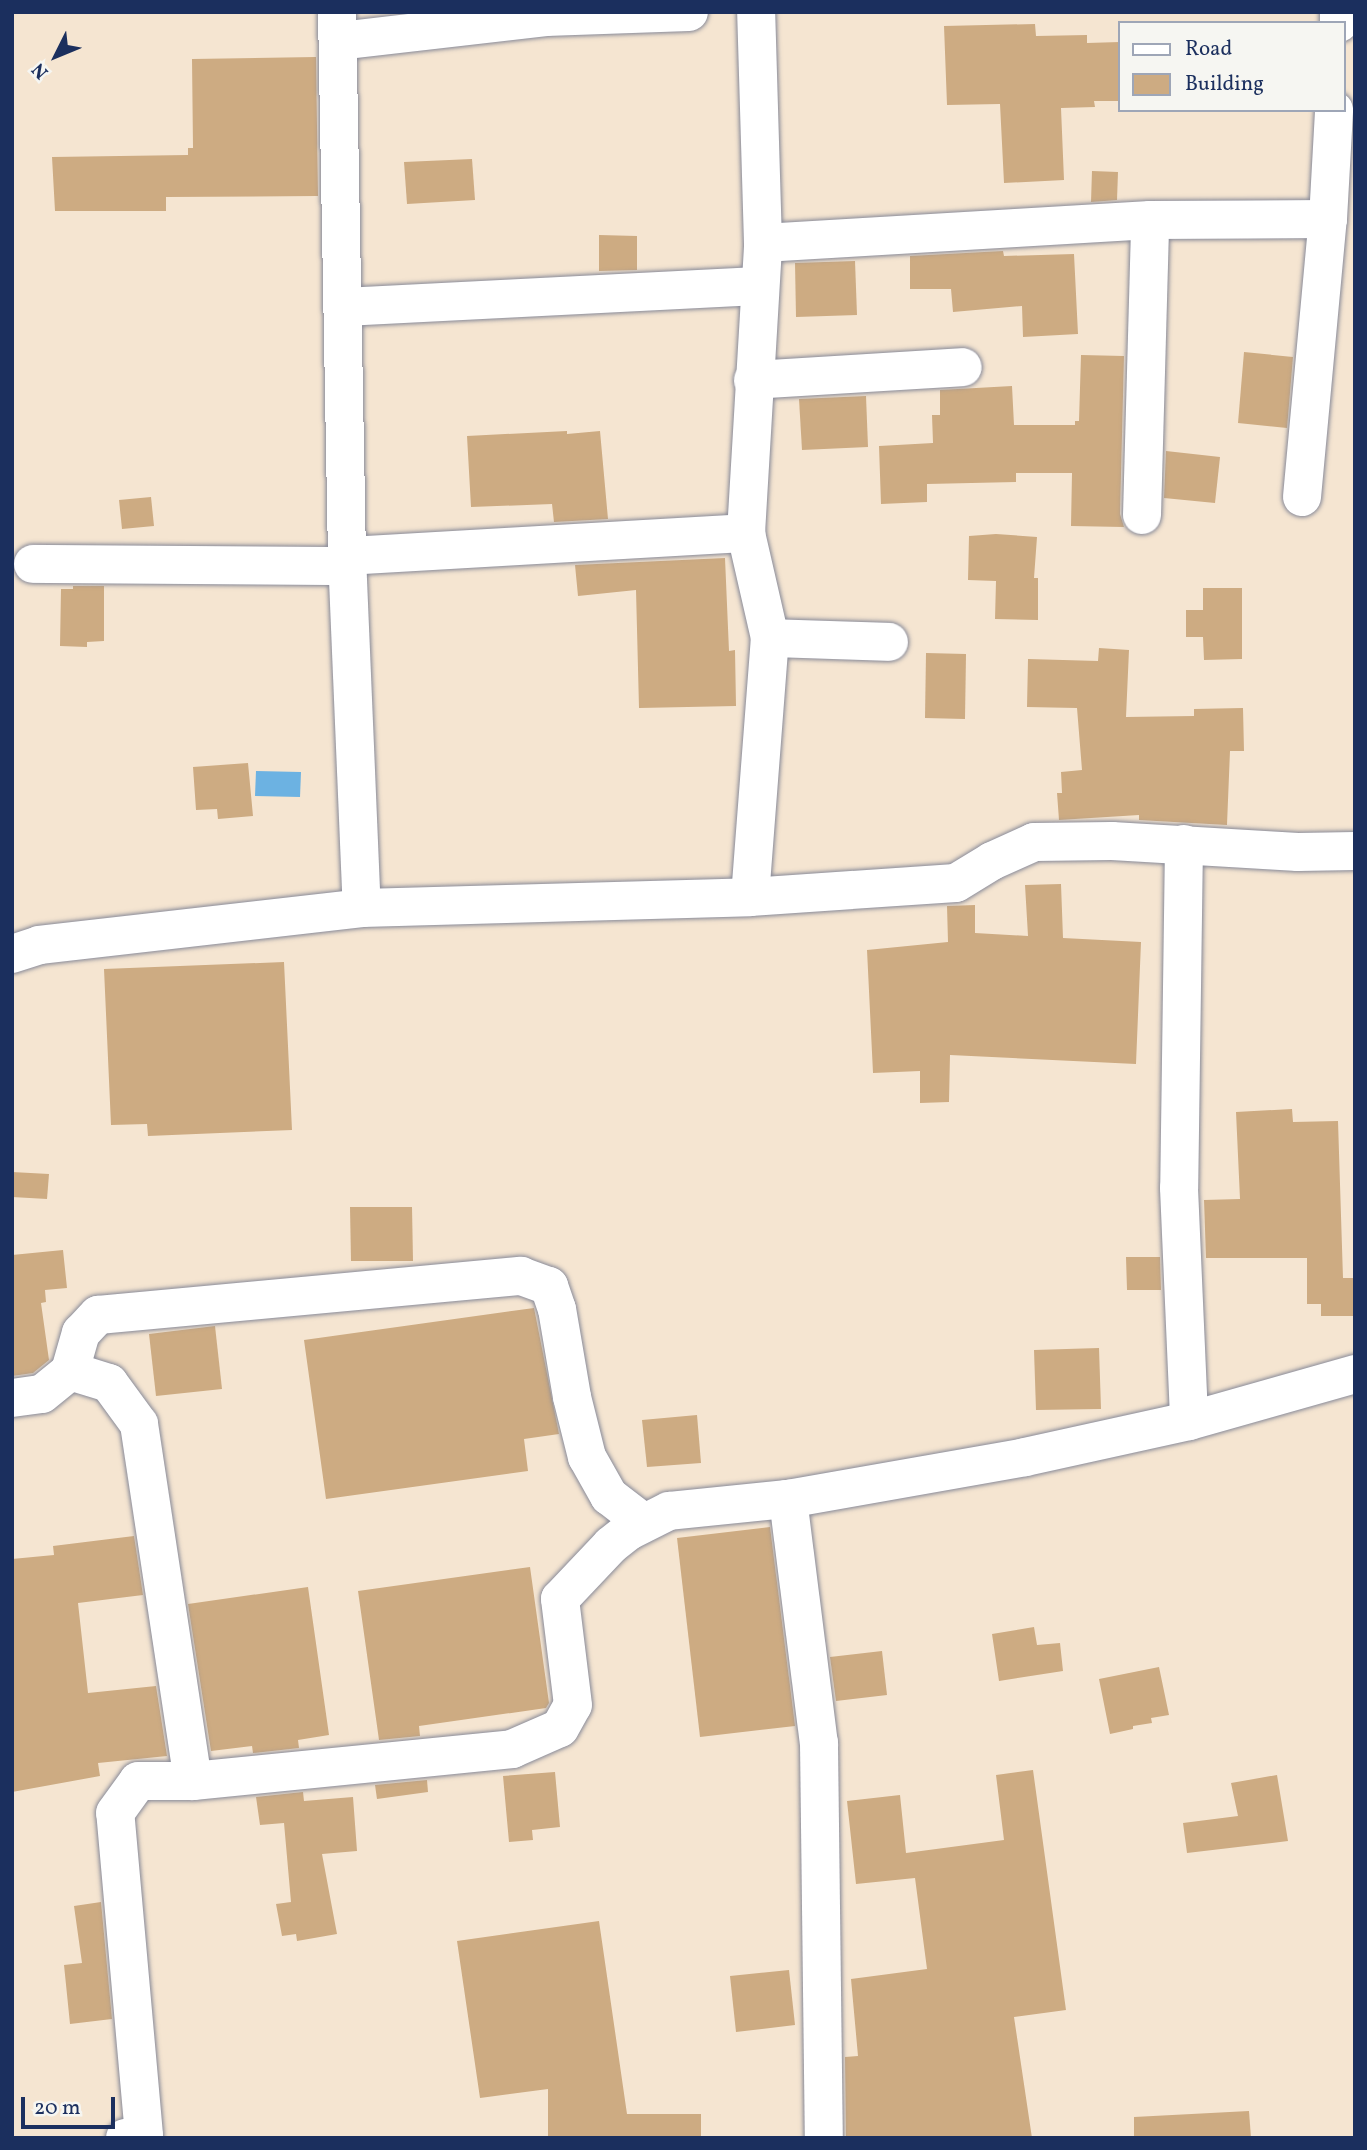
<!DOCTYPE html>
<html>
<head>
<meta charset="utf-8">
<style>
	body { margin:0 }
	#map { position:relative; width:1367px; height:2150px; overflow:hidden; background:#f5e5d1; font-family:Vollkorn,serif }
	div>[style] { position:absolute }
	.water>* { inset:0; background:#6cb2e2 }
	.building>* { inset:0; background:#cdab82 }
	.roads { filter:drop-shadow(0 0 2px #888a98) drop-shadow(0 0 2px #888a98) }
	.minor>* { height:38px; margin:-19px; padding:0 19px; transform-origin:19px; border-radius:19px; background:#fff }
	span { translate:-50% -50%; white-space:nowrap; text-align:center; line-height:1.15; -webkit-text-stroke:7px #f6f6f2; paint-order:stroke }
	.frame { position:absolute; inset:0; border:14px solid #1b2f5e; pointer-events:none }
	.legend { position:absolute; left:1118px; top:21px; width:228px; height:91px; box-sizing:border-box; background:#f6f6f2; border:2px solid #9ea6b7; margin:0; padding:9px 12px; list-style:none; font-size:21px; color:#1b2f5e }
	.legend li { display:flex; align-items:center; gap:14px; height:35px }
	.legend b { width:35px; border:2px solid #9ea6b7 }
	.north { position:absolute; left:21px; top:21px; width:70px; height:70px; -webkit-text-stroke:5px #f6f6f2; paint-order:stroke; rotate:227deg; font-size:19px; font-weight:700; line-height:28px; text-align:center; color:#1b2f5e }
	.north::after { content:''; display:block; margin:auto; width:24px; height:32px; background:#1b2f5e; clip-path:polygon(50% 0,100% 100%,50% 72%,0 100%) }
	.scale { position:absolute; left:21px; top:2097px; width:94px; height:32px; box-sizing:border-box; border:4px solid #1b2f5e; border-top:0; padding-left:9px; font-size:21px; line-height:24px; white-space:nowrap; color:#1b2f5e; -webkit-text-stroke:5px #f6f6f2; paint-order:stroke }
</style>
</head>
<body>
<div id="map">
	<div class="water">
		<i style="clip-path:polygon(256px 771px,301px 772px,300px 797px,255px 796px)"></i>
	</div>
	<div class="building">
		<i style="clip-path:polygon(1035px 24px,1036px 36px,1087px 35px,1087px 43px,1120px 42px,1120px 101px,1094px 101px,1095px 107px,1061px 108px,1064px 180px,1004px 183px,1000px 104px,947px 105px,944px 26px)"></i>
		<i style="clip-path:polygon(316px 57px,318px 196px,166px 197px,166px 211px,55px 211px,52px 157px,188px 155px,188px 148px,193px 148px,192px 59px)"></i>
		<i style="clip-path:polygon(472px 159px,475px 200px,407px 204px,404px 162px)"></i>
		<i style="clip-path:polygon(1092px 171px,1118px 172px,1117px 200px,1091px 202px)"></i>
		<i style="clip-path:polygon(599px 235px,637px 236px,637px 270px,599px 271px)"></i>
		<i style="clip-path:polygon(1003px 251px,1004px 256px,1074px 254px,1078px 334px,1023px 337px,1022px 306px,953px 312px,951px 289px,910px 289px,910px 256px)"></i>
		<i style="clip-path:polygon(855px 261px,857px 315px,796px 317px,795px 263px)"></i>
		<i style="clip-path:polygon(1244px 352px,1293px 357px,1287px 428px,1238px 423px)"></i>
		<i style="clip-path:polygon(1081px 355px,1124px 356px,1120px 514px,1124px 527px,1071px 526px,1072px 473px,1016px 473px,1016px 482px,927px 484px,927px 502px,881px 504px,879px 446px,933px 443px,932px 415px,940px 415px,940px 390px,1012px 386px,1014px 425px,1075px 425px,1075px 421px,1079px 421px)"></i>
		<i style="clip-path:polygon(866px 396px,868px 447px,802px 450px,799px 399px)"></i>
		<i style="clip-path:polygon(567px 431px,567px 434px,600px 431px,608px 519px,554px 522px,552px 504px,471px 507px,467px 436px)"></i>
		<i style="clip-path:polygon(1166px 451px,1220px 457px,1215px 503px,1164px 498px)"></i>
		<i style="clip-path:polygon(151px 497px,154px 526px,122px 529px,119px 500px)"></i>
		<i style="clip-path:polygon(996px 534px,1037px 537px,1034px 578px,1038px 578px,1038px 620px,995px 619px,996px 581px,968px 580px,969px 536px)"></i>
		<i style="clip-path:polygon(725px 558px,729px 651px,735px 650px,736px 706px,639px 708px,636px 590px,578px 596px,575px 565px)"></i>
		<i style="clip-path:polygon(73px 586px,104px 586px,104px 641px,87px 642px,87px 647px,60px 646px,61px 589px,73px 589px)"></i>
		<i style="clip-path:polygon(1203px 588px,1242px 588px,1242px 659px,1204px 660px,1203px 637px,1186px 637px,1186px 610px,1203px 610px)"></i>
		<i style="clip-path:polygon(1099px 648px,1129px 650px,1126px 717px,1194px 716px,1194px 709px,1243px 708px,1244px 751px,1230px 751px,1227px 825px,1139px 820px,1139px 815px,1059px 820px,1057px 793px,1062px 793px,1061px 772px,1082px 770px,1077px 708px,1027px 707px,1028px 659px,1098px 661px)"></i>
		<i style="clip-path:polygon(926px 653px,966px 654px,965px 719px,925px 718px)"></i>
		<i style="clip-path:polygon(248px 763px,253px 816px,218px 819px,217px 809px,196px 810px,193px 767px)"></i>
		<i style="clip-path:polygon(1061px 884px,1063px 938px,1141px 942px,1136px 1064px,950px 1055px,949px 1102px,920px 1103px,920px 1071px,873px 1073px,867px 950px,948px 942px,947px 906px,975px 905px,975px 933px,1028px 936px,1025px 885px)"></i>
		<i style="clip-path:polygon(284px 962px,292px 1130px,148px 1136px,147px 1124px,111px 1125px,104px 969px)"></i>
		<i style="clip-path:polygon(1292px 1109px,1293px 1122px,1338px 1121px,1343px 1278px,1355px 1278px,1355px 1316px,1321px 1316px,1321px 1304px,1307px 1304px,1307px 1258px,1206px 1258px,1204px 1200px,1240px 1199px,1236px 1112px)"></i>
		<i style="clip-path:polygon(12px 1172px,49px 1174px,47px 1199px,12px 1197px)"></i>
		<i style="clip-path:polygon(350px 1207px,412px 1207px,413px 1261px,351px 1261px)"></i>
		<i style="clip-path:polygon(63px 1250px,67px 1288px,45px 1290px,46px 1302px,41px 1303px,49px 1360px,33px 1373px,12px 1376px,12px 1255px)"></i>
		<i style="clip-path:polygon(1126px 1257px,1160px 1257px,1161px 1290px,1127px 1290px)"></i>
		<i style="clip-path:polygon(534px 1308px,559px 1434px,524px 1439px,528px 1471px,326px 1499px,304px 1340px)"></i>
		<i style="clip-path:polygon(215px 1326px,222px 1389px,156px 1396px,149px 1334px)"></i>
		<i style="clip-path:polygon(1099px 1348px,1101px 1409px,1036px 1410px,1034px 1350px)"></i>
		<i style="clip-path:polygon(697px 1415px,701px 1463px,647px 1467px,642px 1420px)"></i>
		<i style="clip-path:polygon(770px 1527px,795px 1726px,700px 1737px,677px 1538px)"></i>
		<i style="clip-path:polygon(134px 1536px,143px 1595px,78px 1603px,88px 1693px,156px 1686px,167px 1756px,98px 1763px,100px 1776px,12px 1792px,12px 1559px,54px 1555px,53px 1546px)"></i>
		<i style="clip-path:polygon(530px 1567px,549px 1703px,546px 1708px,419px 1726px,420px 1736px,379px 1740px,358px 1591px)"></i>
		<i style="clip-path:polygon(308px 1587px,329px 1735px,298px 1740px,299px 1748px,253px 1753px,252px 1746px,211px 1751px,188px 1604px)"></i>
		<i style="clip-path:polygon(1034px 1627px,1037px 1645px,1060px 1643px,1063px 1671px,999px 1681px,992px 1634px)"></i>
		<i style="clip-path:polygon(882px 1651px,887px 1695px,836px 1701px,830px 1657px)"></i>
		<i style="clip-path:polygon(1159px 1667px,1169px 1715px,1151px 1718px,1152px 1723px,1133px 1726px,1133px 1729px,1110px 1734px,1099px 1679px)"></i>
		<i style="clip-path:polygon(1033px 1770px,1066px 2010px,1014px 2017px,1032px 2138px,846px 2138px,845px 2057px,858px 2056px,851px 1979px,927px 1969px,915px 1878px,856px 1884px,847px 1801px,900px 1795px,906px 1853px,1004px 1840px,996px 1775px)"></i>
		<i style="clip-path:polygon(555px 1772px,560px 1827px,532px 1830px,533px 1840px,509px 1842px,503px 1776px)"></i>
		<i style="clip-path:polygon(1277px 1775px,1288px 1841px,1187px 1853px,1183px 1823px,1238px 1816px,1231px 1783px)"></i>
		<i style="clip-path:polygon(427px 1780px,428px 1792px,377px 1799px,375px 1785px)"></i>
		<i style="clip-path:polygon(303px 1792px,304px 1801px,353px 1797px,357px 1851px,322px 1854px,337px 1934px,297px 1941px,296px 1934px,282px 1936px,276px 1904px,291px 1902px,284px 1823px,260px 1825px,256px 1797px)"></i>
		<i style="clip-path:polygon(101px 1902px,112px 2019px,70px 2024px,64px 1965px,82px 1963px,74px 1906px)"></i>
		<i style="clip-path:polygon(599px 1921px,627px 2114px,701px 2114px,701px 2138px,548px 2138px,548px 2089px,480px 2098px,457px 1941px)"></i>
		<i style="clip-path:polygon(789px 1970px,795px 2025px,736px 2032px,730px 1976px)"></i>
		<i style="clip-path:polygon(1249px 2111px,1251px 2138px,1134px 2138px,1134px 2117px)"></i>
	</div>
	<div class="roads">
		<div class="minor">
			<i style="left:337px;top:12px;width:544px;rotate:88.95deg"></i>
			<i style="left:347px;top:556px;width:352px;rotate:87.6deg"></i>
			<i style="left:1339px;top:23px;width:11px;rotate:-90deg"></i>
			<i style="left:339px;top:41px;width:208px;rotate:-6.6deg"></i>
			<i style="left:546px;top:17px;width:143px;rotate:-2deg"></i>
			<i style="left:763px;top:243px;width:388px;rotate:-3.4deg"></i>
			<i style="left:1150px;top:220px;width:178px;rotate:-0.3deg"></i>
			<i style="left:343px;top:307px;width:416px;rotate:-2.9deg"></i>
			<i style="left:753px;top:380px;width:210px;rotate:-3.5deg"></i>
			<i style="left:1302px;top:497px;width:279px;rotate:-84.7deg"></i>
			<i style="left:1328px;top:219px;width:109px;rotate:-86.8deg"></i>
			<i style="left:1142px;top:515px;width:295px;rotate:-88.4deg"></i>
			<i style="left:347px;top:556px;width:400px;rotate:-3.3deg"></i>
			<i style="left:33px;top:564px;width:314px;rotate:0.4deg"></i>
			<i style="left:770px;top:638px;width:119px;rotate:1.9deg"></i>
			<i style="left:1184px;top:844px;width:344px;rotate:90.8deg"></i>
			<i style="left:1179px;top:1188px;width:233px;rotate:87.5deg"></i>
			<i style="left:750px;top:897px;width:260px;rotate:-85.6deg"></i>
			<i style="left:770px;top:638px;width:108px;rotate:-102.9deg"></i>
			<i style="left:746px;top:533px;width:290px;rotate:-86.6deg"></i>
			<i style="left:763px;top:243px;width:231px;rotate:-91.7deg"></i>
			<i style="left:12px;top:954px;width:28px;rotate:-18deg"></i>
			<i style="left:39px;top:945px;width:325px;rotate:-6.5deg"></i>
			<i style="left:362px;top:908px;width:388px;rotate:-1.6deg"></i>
			<i style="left:750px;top:897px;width:206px;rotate:-3.9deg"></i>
			<i style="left:956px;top:883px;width:42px;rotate:-31.4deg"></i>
			<i style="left:992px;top:861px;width:46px;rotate:-24.3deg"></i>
			<i style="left:1034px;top:842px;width:78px;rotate:-0.7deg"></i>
			<i style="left:1112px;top:841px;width:186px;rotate:3.4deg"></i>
			<i style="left:1298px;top:852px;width:57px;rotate:-1deg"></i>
			<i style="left:70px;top:1371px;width:41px;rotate:17.1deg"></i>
			<i style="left:109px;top:1383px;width:51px;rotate:53.8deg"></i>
			<i style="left:139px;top:1424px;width:361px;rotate:81.4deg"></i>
			<i style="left:12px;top:1398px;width:30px;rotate:-8deg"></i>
			<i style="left:42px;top:1394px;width:36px;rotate:-39deg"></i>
			<i style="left:70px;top:1371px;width:40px;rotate:-74deg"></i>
			<i style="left:81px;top:1333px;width:25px;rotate:-47deg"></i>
			<i style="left:98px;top:1315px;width:425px;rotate:-5.3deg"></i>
			<i style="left:521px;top:1276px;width:30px;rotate:20deg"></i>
			<i style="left:549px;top:1286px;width:24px;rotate:71deg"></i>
			<i style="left:557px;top:1309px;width:89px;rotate:80.3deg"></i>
			<i style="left:572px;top:1397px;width:62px;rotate:76deg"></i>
			<i style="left:587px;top:1457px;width:45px;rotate:60.6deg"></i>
			<i style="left:609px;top:1496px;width:44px;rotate:37.6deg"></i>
			<i style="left:788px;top:1499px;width:241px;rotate:-10deg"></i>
			<i style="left:1025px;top:1457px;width:168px;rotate:-12.4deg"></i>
			<i style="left:1189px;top:1421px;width:173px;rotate:-15.8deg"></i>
			<i style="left:125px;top:2138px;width:19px;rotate:-9deg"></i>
			<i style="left:144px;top:2135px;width:323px;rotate:-95.1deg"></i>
			<i style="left:115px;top:1813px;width:39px;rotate:-54deg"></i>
			<i style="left:138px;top:1781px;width:55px"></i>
			<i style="left:193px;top:1781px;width:321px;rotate:-5.7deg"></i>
			<i style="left:512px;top:1749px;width:52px;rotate:-23.6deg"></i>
			<i style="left:560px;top:1728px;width:26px;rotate:-61deg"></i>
			<i style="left:573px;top:1705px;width:107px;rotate:-97deg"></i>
			<i style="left:560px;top:1599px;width:74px;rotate:-46.6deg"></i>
			<i style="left:611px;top:1545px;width:23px;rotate:-38deg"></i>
			<i style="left:629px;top:1531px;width:45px;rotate:-26.6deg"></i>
			<i style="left:669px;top:1511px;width:120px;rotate:-5.8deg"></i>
			<i style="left:788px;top:1499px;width:246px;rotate:82.8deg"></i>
			<i style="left:819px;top:1743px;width:395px;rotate:89.3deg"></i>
		</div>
	</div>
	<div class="frame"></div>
	<ul class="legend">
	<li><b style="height:9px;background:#fff"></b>Road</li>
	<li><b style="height:19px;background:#cdab82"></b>Building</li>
	</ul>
	<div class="north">N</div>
	<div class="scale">20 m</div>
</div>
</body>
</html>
